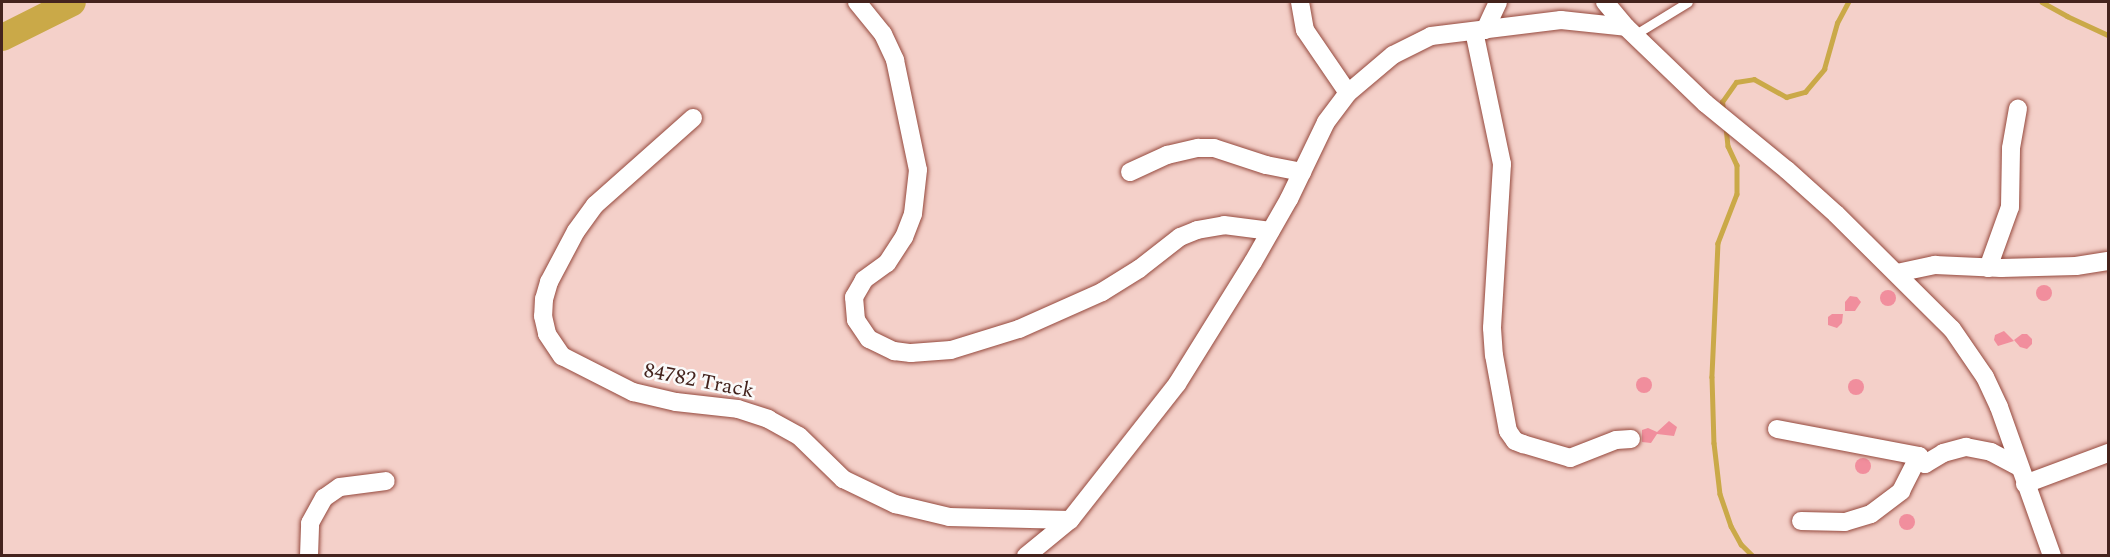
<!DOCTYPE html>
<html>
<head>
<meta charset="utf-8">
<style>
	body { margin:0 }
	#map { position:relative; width:2110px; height:557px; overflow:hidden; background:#f4d0c9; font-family:Spectral,serif }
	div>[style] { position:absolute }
	.stream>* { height:4.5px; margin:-2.25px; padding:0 2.25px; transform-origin:2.25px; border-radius:2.25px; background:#caa948 }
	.river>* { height:27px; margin:-13.5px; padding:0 13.5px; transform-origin:13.5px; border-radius:13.5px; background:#caa948 }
	.building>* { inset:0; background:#f18e9d }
	.round { border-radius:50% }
	.roads { filter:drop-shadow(0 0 2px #95493d) drop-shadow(0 0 2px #95493d) }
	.service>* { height:9px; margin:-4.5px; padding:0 4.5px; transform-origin:4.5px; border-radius:4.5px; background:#fff }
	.minor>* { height:18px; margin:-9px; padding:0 9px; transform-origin:9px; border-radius:9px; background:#fff }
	span { translate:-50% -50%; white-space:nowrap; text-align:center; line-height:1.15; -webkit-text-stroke:5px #fafafa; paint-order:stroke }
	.street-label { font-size:21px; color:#44231d }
	.frame { position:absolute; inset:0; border:3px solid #44231d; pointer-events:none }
</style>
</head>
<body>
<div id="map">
	<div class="stream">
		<i style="left:2042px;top:2px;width:29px;rotate:29deg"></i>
		<i style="left:2067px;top:16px;width:45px;rotate:24.9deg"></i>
		<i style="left:1723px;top:110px;width:8px;rotate:-97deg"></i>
		<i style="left:1722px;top:102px;width:24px;rotate:-55deg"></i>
		<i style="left:1736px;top:82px;width:18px;rotate:-9deg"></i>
		<i style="left:1754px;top:79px;width:37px;rotate:29deg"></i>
		<i style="left:1786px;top:97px;width:20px;rotate:-15deg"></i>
		<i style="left:1805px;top:92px;width:30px;rotate:-50deg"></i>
		<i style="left:1824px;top:69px;width:48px;rotate:-74.2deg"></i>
		<i style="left:1837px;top:23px;width:24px;rotate:-62deg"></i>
		<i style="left:1726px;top:127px;width:19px;rotate:84deg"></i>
		<i style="left:1728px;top:146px;width:21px;rotate:65deg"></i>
		<i style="left:1737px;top:165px;width:29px;rotate:90deg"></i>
		<i style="left:1737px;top:194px;width:53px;rotate:111.2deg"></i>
		<i style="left:1718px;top:243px;width:134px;rotate:92.6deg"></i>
		<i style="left:1712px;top:377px;width:66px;rotate:88.3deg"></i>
		<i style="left:1714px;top:443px;width:51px;rotate:83.3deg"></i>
		<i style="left:1720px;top:494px;width:34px;rotate:71deg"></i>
		<i style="left:1731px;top:526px;width:21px;rotate:61deg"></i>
		<i style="left:1741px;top:544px;width:17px;rotate:45deg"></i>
	</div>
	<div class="river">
		<i style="left:2px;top:37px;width:78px;rotate:-26.6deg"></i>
	</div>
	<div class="building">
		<i class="round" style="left:2036px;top:285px;width:16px;height:16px"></i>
		<i class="round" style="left:1880px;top:290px;width:16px;height:16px"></i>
		<i style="clip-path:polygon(1850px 296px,1857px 297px,1861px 302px,1855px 311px,1845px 311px,1845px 302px)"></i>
		<i style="clip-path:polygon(1832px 314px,1843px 314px,1842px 323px,1837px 328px,1828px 325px,1828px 317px)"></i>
		<i style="clip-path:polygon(2004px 331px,2014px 341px,1998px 346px,1994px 340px,1995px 335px)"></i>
		<i style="clip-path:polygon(2022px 334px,2027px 334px,2032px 339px,2032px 344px,2027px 349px,2020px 347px,2014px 340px)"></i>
		<i class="round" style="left:1636px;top:377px;width:16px;height:16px"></i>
		<i class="round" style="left:1848px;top:379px;width:16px;height:16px"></i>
		<i style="clip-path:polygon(1669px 421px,1677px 427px,1674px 436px,1657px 434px,1651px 443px,1642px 442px,1642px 430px,1648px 428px,1657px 432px)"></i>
		<i class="round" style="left:1855px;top:458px;width:16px;height:16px"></i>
		<i class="round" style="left:1899px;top:514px;width:16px;height:16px"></i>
	</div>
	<div class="roads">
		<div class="service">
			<i style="left:1634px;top:35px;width:63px;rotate:-31.4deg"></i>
		</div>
		<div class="minor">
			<i style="left:857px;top:2px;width:41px;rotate:50.9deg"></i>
			<i style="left:883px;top:34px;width:29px;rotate:65deg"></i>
			<i style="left:895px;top:60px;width:112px;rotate:78.2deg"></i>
			<i style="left:918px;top:170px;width:44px;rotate:96.5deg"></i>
			<i style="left:913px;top:214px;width:25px;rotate:111deg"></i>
			<i style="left:904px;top:237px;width:31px;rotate:123deg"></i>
			<i style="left:887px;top:263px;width:29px;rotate:144deg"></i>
			<i style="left:864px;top:280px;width:20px;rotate:120deg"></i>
			<i style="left:854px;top:297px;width:23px;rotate:85deg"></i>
			<i style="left:856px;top:320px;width:23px;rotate:56deg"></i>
			<i style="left:869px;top:339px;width:28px;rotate:26deg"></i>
			<i style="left:894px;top:351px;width:17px;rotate:7deg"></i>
			<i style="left:911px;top:353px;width:40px;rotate:-4.3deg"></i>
			<i style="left:951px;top:350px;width:71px;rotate:-17.2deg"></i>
			<i style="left:1019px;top:329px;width:91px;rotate:-24deg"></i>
			<i style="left:1102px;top:292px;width:44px;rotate:-31.9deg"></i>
			<i style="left:1139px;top:269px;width:52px;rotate:-38deg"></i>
			<i style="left:1180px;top:237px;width:18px;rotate:-22deg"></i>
			<i style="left:1197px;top:230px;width:27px;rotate:-10deg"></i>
			<i style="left:1224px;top:225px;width:47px;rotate:7.3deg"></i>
			<i style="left:1300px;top:2px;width:28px;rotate:80deg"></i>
			<i style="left:1305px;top:30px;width:76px;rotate:55.7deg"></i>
			<i style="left:1605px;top:2px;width:33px;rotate:50deg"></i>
			<i style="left:1626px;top:27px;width:110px;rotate:43.9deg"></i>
			<i style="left:1705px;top:103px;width:106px;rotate:39.3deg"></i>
			<i style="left:1787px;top:170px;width:66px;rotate:41.9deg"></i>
			<i style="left:1836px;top:214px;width:163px;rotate:44.8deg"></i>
			<i style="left:1952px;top:329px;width:58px;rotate:55.5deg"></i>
			<i style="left:1985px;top:377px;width:33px;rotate:65deg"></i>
			<i style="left:1999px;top:407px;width:158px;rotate:70.4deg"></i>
			<i style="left:1485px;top:30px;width:31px;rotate:-65deg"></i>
			<i style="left:1474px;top:31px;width:136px;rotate:78.1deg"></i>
			<i style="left:1502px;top:164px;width:164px;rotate:93.5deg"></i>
			<i style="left:1492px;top:328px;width:27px;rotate:86deg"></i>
			<i style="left:1494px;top:355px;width:77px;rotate:79.6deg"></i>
			<i style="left:1508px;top:431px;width:12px;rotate:55deg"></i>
			<i style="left:1515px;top:441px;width:9px;rotate:21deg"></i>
			<i style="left:1523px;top:444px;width:49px;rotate:16.6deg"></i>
			<i style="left:1570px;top:458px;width:49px;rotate:-21.4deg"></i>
			<i style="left:1616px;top:440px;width:15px;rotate:-4deg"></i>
			<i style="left:693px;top:118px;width:131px;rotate:138.4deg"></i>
			<i style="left:595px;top:205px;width:32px;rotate:126deg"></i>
			<i style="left:576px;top:231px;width:58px;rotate:117.9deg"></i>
			<i style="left:549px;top:282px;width:18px;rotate:106deg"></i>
			<i style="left:544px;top:299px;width:17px;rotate:93deg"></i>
			<i style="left:543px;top:316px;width:18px;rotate:77deg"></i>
			<i style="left:547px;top:334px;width:27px;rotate:56deg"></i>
			<i style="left:562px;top:356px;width:80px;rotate:26.9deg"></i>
			<i style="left:633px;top:392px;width:44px;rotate:13.1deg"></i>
			<i style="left:676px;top:402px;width:62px;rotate:6.4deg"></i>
			<i style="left:738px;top:409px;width:32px;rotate:18deg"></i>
			<i style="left:768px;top:419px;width:35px;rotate:29deg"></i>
			<i style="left:799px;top:436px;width:62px;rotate:44.3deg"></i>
			<i style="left:843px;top:479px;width:58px;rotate:25.7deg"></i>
			<i style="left:895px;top:504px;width:56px;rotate:13.5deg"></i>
			<i style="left:949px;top:517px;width:121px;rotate:1.4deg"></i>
			<i style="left:1130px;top:172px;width:41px;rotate:-24.7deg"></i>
			<i style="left:1167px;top:155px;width:32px;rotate:-13deg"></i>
			<i style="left:1198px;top:148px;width:16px"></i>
			<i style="left:1214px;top:148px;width:55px;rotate:18.1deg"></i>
			<i style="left:1266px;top:165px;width:37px;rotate:11deg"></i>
			<i style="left:1988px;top:268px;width:65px;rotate:-70.2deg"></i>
			<i style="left:2010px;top:207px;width:59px;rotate:-89deg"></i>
			<i style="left:2011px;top:148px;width:40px;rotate:-80deg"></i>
			<i style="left:1897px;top:273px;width:39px;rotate:-12deg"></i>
			<i style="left:1935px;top:265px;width:66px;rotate:2.6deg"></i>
			<i style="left:2001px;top:268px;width:75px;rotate:-1.5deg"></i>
			<i style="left:2076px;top:266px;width:32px;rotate:-9deg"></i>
			<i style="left:1777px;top:429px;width:145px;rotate:10.8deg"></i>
			<i style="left:2025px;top:484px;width:89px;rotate:-20.5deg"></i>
			<i style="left:1801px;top:521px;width:44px;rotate:1.3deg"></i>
			<i style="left:1845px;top:522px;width:27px;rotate:-17deg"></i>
			<i style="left:1871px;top:514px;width:38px;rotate:-37deg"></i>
			<i style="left:1901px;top:491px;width:39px;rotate:-63deg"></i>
			<i style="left:1919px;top:456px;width:10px;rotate:53deg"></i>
			<i style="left:1925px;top:464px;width:21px;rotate:-31deg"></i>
			<i style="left:1943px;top:453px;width:24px;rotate:-15deg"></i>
			<i style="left:1966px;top:447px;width:25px;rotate:11deg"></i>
			<i style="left:1991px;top:452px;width:32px;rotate:28deg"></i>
			<i style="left:309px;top:556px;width:33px;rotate:-88deg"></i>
			<i style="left:310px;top:523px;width:29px;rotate:-61deg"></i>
			<i style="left:324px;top:498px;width:19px;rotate:-35deg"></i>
			<i style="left:340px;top:487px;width:46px;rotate:-7.4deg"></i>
			<i style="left:1026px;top:556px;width:57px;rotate:-39.3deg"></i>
			<i style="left:1070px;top:520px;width:173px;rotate:-51.8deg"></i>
			<i style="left:1177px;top:384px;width:144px;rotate:-58.1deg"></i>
			<i style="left:1253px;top:262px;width:73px;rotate:-60.3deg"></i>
			<i style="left:1289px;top:199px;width:85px;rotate:-64.3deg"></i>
			<i style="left:1326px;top:122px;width:36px;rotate:-53deg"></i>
			<i style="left:1348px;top:93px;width:59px;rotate:-40.2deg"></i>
			<i style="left:1393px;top:55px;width:42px;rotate:-26.6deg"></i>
			<i style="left:1431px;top:36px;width:131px;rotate:-7deg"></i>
			<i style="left:1561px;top:20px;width:65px;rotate:6.1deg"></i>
		</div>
	</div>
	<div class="street-label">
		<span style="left:699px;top:381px;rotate:11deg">84782 Track</span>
	</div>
	<div class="frame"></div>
</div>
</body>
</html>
